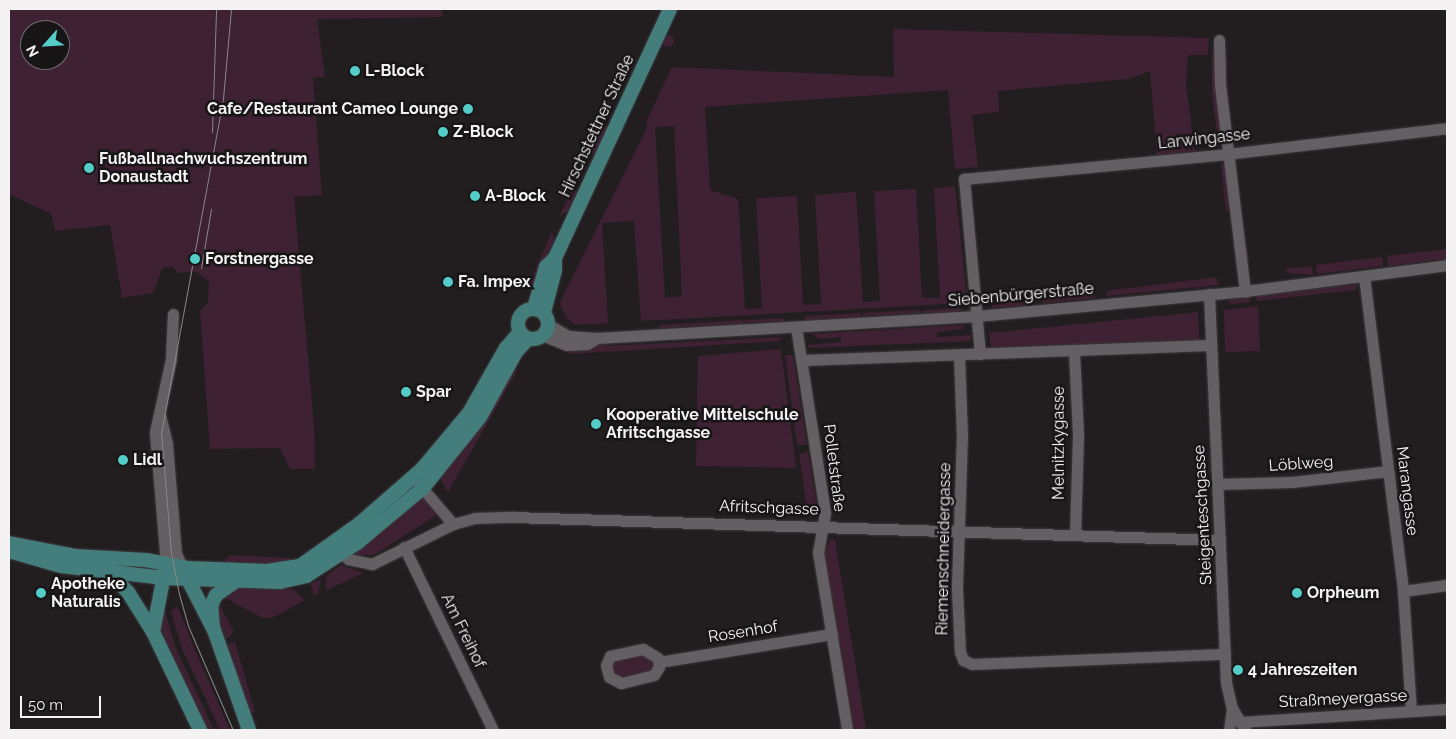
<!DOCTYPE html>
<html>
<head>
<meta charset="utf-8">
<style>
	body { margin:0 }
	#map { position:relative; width:1456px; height:739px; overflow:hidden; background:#221e20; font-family:Raleway,sans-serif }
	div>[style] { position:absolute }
	.green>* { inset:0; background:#3e2132 }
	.round { border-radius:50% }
	.roads { filter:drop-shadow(0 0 1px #3e3b3d) drop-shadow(0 0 1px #3e3b3d) }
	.minor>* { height:11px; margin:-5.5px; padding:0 5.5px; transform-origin:5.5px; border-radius:5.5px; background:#645f62 }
	.major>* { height:14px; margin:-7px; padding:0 7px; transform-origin:7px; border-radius:7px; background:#447e7c }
	.major>.ring { margin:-7px; padding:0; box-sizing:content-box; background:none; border:14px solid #447e7c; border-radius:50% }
	.tram>* { height:1px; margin:-0.5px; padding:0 0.5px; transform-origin:0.5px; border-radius:0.5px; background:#8b888a }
	.dots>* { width:14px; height:14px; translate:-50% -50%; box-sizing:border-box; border:2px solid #181517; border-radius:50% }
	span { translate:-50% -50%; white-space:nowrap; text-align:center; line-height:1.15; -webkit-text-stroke:5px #181517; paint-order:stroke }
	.poi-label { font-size:16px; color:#f4f2f3; font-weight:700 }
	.left { translate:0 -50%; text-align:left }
	.right { translate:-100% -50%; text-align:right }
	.street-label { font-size:16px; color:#f4f2f3 }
	.frame { position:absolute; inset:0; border:10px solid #f4f2f3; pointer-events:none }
	.north { position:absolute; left:20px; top:20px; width:50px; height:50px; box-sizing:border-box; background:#181517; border:1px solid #706d6f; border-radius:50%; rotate:244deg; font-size:14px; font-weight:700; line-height:20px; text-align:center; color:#f4f2f3 }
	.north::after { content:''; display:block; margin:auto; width:18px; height:22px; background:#54cdc8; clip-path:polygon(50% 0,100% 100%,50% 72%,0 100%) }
	.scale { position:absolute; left:20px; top:696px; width:81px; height:22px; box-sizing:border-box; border:2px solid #f4f2f3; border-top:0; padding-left:6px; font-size:15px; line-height:18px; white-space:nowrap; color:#f4f2f3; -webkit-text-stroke:4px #181517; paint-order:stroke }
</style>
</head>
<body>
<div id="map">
	<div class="green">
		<i style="clip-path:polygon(evenodd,9px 9px,442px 9px,443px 17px,317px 19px,325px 77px,313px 78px,322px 195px,294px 197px,314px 427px,315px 469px,290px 469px,280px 448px,210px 449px,200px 311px,208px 302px,209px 282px,197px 272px,178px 273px,172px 266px,162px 269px,153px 293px,122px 298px,110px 225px,55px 231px,51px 214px,9px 194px,9px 9px,30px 30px,60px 30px,60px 60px,30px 60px,30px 30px)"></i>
		<i style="clip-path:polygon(evenodd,893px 29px,1209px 38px,1208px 55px,1188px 55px,1186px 86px,1195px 151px,1157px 155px,1150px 71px,1129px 79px,998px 91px,999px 112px,972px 115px,978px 167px,955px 169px,948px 90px,705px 107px,710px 190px,738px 199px,745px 309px,762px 308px,756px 198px,797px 196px,803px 305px,821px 304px,815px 195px,856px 192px,863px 302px,880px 301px,874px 191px,916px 189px,922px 298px,940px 298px,934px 188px,955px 186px,967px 298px,964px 303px,641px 321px,634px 221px,602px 223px,608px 323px,575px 325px,567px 318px,560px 304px,562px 298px,647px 128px,647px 120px,672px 67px,894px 77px,893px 29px,674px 126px,682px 296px,665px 298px,655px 127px,674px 126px)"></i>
		<i class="round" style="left:662px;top:35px;width:12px;height:12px"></i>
		<i style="clip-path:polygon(1212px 49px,1215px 51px,1222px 147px,1218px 143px,1212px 94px)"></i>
		<i style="clip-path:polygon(1227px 49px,1227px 81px,1233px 144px,1223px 84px)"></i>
		<i style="clip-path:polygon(603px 125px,608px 127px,597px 154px,589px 155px)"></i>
		<i style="clip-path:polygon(1234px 161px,1249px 261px,1247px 264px)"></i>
		<i style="clip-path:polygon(1224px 163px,1230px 210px,1226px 211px,1221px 166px)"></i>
		<i style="clip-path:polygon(574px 186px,577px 193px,569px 210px,559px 217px)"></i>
		<i style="clip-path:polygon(552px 231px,555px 243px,534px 288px,529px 285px)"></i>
		<i style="clip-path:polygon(1447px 249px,1447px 262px,1443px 259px,1388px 266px,1387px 256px)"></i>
		<i style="clip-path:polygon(1382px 257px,1383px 266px,1317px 274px,1316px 265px)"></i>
		<i style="clip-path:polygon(1311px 266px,1313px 275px,1287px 273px,1286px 269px)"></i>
		<i style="clip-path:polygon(1216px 277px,1219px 285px,1107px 296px,1106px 291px)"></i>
		<i style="clip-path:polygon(1358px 284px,1355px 290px,1257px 301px,1256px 296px)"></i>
		<i style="clip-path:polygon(1094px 292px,1095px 298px,1043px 303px,1042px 298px)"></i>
		<i style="clip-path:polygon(1250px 297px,1250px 302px,1231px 304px,1228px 300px)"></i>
		<i style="clip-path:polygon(1030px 299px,1031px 305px,991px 308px,993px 304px)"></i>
		<i style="clip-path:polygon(1258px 306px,1260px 351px,1225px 352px,1224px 310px)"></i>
		<i style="clip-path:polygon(959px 308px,962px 311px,923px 313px,923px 310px)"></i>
		<i style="clip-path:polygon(920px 310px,921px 313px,863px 316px,863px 313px)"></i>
		<i style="clip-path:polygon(1198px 312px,1199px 340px,991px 347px,989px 333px)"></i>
		<i style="clip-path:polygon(861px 313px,861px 317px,805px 320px,805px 316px)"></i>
		<i style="clip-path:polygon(784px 318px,784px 321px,745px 323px,745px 320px)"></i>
		<i style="clip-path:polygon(743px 320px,743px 324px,658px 328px,660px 325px)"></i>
		<i style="clip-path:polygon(964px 325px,962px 329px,937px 332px,937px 337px,971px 335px,971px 341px,809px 348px,808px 345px,841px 342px,841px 337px,819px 339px,812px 334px)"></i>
		<i style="clip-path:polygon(783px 337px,779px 341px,571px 354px,568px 351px,605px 343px,607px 346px)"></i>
		<i style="clip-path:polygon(781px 349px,796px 468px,696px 466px,698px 356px)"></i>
		<i style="clip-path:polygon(785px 355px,793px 355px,807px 445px,797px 445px)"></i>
		<i style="clip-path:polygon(512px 365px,517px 371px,448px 492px,440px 479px,461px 453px,458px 450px)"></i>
		<i style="clip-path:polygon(808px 451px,818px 513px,815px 516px,808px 515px,799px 455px)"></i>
		<i style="clip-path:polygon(422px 496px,437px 510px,435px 516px,374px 555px,357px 555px,355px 552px)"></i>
		<i style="clip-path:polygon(831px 539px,835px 540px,866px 730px,852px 730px,824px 552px)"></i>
		<i style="clip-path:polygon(229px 555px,290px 558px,292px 561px,273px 565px,223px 564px)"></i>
		<i style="clip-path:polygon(341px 565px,363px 573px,327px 590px,325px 586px,327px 575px)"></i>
		<i style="clip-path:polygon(321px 580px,318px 593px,314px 596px,310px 583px)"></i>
		<i style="clip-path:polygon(234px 587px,293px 589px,305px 600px,272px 618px,263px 618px,221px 596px)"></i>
		<i style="clip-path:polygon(218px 602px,234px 632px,226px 639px,218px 620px)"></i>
		<i style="clip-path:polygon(163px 604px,175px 646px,214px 730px,203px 730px,165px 652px,159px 628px)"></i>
		<i style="clip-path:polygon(177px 606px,201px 664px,230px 730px,220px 730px,182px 649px,171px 612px)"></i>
		<i style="clip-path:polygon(235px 642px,255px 712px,251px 714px,234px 670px,228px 644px)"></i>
		<i style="clip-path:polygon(645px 653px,655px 662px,651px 671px,620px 679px,612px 673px,613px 660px)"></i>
	</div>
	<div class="roads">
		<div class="minor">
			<i style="left:1219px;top:40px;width:45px;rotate:88.7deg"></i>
			<i style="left:1220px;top:85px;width:208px;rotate:83.1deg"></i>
			<i style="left:1364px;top:276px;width:317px;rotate:82.9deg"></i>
			<i style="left:1403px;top:591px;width:120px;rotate:86.2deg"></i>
			<i style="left:1209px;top:294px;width:389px;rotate:87.5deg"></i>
			<i style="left:1226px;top:683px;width:26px;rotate:77deg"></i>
			<i style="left:1232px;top:708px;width:26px;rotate:59deg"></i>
			<i style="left:549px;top:325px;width:22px;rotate:30deg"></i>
			<i style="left:568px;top:336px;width:29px;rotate:4deg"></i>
			<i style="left:597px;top:338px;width:381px;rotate:-3.3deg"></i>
			<i style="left:977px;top:316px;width:269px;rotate:-5.3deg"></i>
			<i style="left:1245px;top:291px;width:204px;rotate:-7.3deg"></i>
			<i style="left:796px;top:327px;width:188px;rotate:81.1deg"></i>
			<i style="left:825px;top:513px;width:40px;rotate:100deg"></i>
			<i style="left:818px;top:552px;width:180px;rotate:80.7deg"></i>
			<i style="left:544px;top:336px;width:24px;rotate:22deg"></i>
			<i style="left:566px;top:345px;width:21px;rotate:-3deg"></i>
			<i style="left:587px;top:344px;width:12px;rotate:-31deg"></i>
			<i style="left:1074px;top:352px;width:83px;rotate:87.2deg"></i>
			<i style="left:1078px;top:435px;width:100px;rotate:91.7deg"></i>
			<i style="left:980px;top:354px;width:176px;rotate:-95.2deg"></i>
			<i style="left:964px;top:179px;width:264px;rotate:-5.4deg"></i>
			<i style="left:1227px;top:154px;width:222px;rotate:-6.7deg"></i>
			<i style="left:959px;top:355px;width:80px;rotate:87.9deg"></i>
			<i style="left:962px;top:435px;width:154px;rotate:91.9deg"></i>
			<i style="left:957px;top:589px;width:63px;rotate:87.3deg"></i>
			<i style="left:960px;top:652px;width:9px;rotate:69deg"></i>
			<i style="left:963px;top:660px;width:10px;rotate:24deg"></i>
			<i style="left:972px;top:664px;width:253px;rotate:-2.3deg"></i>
			<i style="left:802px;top:360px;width:409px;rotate:-2.1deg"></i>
			<i style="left:160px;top:415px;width:30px;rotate:76deg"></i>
			<i style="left:167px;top:444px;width:109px;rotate:85.3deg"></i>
			<i style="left:176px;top:553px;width:15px;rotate:67deg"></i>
			<i style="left:418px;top:483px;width:54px;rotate:49.5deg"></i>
			<i style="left:1217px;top:484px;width:75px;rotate:-1.5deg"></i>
			<i style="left:1292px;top:482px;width:97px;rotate:-6.5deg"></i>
			<i style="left:337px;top:546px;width:17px;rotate:50deg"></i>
			<i style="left:348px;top:559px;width:25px;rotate:12deg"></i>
			<i style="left:372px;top:564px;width:90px;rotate:-26.3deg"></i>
			<i style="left:453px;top:524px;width:23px;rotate:-15deg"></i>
			<i style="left:475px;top:518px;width:38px;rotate:-2deg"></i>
			<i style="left:513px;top:517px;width:707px;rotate:1.86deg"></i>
			<i style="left:404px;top:547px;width:203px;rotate:64.1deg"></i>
			<i style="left:166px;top:564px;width:132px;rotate:-94.8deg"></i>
			<i style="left:155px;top:432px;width:75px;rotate:-77.6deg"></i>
			<i style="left:171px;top:359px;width:45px;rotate:-87.5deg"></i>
			<i style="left:1403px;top:591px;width:44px;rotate:-7.8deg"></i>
			<i style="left:643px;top:649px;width:17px;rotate:31deg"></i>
			<i style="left:658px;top:658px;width:9px;rotate:84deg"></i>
			<i style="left:659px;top:667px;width:9px;rotate:122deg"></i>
			<i style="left:654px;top:675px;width:34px;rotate:166deg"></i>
			<i style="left:621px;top:683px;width:13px;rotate:-153deg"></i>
			<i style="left:609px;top:677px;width:12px;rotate:-104deg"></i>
			<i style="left:606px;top:665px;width:10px;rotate:-66deg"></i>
			<i style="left:610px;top:656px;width:34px;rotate:-12deg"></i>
			<i style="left:659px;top:662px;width:175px;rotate:-9.2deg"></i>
			<i style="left:1240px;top:722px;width:207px;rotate:-3.6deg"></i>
			<i style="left:1229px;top:730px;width:22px;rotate:-82deg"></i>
		</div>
		<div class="major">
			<i style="left:534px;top:308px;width:43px;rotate:-73.7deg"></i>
			<i style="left:546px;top:267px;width:13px;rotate:-45deg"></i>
			<i style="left:555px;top:258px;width:274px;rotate:-65.2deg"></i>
			<i class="ring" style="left:518px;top:309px;width:16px;height:16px"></i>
			<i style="left:544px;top:312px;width:43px;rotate:-75.3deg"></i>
			<i style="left:555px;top:270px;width:12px;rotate:-90deg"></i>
			<i style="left:9px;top:543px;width:67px;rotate:11.1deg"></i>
			<i style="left:75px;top:556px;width:71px;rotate:3.2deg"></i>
			<i style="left:146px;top:560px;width:43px;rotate:10.8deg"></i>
			<i style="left:188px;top:568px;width:79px;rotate:2.2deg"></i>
			<i style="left:267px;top:571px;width:33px;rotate:-9deg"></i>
			<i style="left:300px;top:566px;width:72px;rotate:-35.4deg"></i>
			<i style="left:359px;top:524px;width:84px;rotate:-41.1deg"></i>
			<i style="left:422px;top:469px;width:73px;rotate:-50deg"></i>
			<i style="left:469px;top:413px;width:75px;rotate:-60.4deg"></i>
			<i style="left:506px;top:348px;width:21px;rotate:-49deg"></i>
			<i style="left:9px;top:551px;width:54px;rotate:16.1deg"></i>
			<i style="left:61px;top:566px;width:104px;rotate:6.6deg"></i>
			<i style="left:164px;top:578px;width:116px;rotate:2deg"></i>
			<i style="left:280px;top:582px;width:27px;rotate:-13deg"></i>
			<i style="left:306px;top:576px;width:61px;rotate:-32.9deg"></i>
			<i style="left:357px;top:543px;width:86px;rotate:-39.8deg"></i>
			<i style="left:423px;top:488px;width:91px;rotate:-51.2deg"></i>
			<i style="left:480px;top:417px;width:74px;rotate:-61deg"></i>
			<i style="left:516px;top:352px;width:18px;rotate:-47deg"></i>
			<i style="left:165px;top:570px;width:63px;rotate:101deg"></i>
			<i style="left:153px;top:632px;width:109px;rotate:64.4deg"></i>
			<i style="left:184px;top:572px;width:65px;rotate:62.7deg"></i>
			<i style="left:214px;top:630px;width:106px;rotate:70.7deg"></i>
			<i style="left:109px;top:573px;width:27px;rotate:45deg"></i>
			<i style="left:128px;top:592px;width:47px;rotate:58deg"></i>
			<i style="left:213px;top:627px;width:21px;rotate:-95deg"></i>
			<i style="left:211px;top:606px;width:12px;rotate:-66deg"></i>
			<i style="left:216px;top:595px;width:24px;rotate:-35deg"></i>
		</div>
	</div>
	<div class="tram">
		<i style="left:231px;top:9px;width:90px;rotate:95.1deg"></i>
		<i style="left:223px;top:99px;width:339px;rotate:100.5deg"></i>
		<i style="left:161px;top:432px;width:121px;rotate:85.3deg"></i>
		<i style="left:171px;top:553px;width:42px;rotate:79deg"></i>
		<i style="left:179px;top:594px;width:35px;rotate:74deg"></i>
		<i style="left:189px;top:628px;width:111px;rotate:66.7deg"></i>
		<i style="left:212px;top:132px;width:123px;rotate:-88.1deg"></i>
		<i style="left:201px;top:268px;width:60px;rotate:-80.4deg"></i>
	</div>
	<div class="dots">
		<i style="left:355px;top:71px;background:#54cdc8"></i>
		<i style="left:468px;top:109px;background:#54cdc8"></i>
		<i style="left:443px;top:132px;background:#54cdc8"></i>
		<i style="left:89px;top:168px;background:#54cdc8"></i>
		<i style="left:475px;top:196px;background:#54cdc8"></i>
		<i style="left:195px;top:259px;background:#54cdc8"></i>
		<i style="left:448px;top:282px;background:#54cdc8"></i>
		<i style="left:406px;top:392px;background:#54cdc8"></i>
		<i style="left:596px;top:424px;background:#54cdc8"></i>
		<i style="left:123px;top:460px;background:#54cdc8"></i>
		<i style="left:41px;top:593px;background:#54cdc8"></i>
		<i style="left:1297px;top:593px;background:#54cdc8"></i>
		<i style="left:1238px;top:670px;background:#54cdc8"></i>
	</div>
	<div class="poi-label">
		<span class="left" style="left:365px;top:71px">L-Block</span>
		<span class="right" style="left:458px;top:109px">Cafe/Restaurant Cameo Lounge</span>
		<span class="left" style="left:453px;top:132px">Z-Block</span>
		<span class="left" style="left:99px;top:168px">Fußballnachwuchszentrum<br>Donaustadt</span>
		<span class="left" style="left:485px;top:196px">A-Block</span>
		<span class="left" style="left:205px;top:259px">Forstnergasse</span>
		<span class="left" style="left:458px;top:282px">Fa. Impex</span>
		<span class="left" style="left:416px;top:392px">Spar</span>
		<span class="left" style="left:606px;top:424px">Kooperative Mittelschule<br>Afritschgasse</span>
		<span class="left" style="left:133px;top:460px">Lidl</span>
		<span class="left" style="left:51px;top:593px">Apotheke<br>Naturalis</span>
		<span class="left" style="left:1307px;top:593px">Orpheum</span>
		<span class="left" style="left:1248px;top:670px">4 Jahreszeiten</span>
	</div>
	<div class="street-label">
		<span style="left:597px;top:126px;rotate:-65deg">Hirschstettner Straße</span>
		<span style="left:1204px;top:139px;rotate:-6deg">Larwingasse</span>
		<span style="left:1021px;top:295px;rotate:-5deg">Siebenbürgerstraße</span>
		<span style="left:1059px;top:443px;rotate:-90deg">Melnitzkygasse</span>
		<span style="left:1301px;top:464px;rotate:-4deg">Löblweg</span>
		<span style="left:834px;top:468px;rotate:83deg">Polletstraße</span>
		<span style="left:1407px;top:491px;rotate:83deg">Marangasse</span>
		<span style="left:769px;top:508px;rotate:2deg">Afritschgasse</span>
		<span style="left:1203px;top:515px;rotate:-93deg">Steigenteschgasse</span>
		<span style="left:944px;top:549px;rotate:-89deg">Riemenschneidergasse</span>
		<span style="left:463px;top:631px;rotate:64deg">Am Freihof</span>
		<span style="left:743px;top:632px;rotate:-9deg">Rosenhof</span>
		<span style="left:1343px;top:699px;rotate:-3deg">Straßmeyergasse</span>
	</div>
	<div class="frame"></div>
	<div class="north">N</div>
	<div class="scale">50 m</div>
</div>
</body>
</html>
